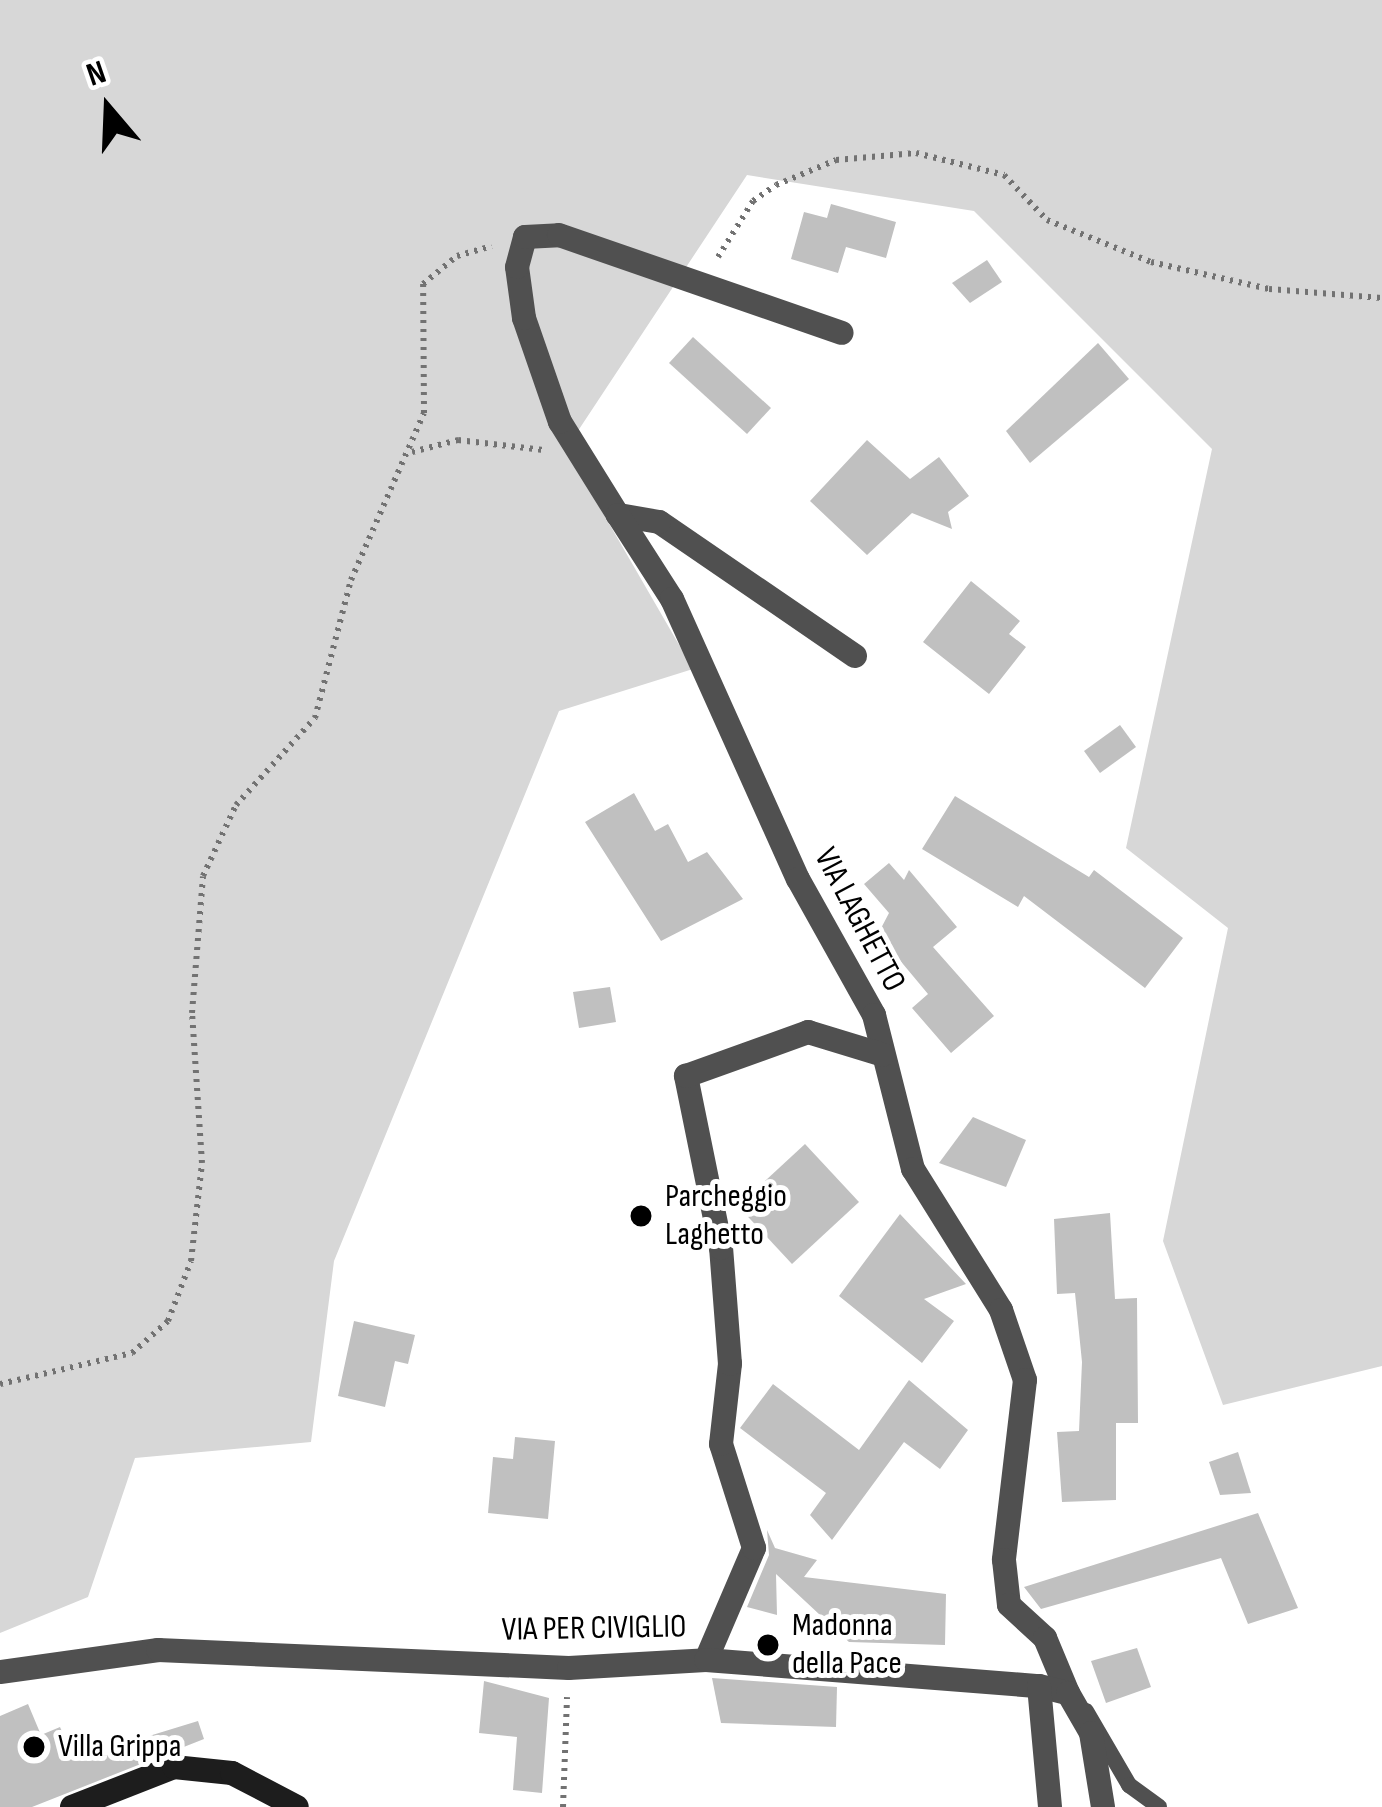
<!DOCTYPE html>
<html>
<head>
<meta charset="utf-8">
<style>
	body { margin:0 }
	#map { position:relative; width:1382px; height:1807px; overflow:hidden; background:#fff; font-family:"Sofia Sans Condensed",sans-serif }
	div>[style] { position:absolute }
	.green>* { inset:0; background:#d7d7d7 }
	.building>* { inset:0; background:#c0c0c0 }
	.path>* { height:6px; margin-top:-3px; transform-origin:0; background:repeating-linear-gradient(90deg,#727272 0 3px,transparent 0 9px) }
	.lane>* { height:16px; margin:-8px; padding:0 8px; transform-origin:8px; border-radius:8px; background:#505050 }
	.street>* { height:24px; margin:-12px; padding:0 12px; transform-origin:12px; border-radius:12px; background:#505050 }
	.secondary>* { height:24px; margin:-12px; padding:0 12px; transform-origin:12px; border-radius:12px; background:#1d1d1d }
	.dots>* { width:33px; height:33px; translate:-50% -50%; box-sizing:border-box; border:6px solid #fff; border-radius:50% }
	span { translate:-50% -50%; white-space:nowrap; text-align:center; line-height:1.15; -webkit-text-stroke:10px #fff; paint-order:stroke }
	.street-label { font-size:33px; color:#000 }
	.poi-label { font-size:33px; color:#000 }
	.left { translate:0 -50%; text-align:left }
	.north { position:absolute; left:48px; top:48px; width:120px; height:120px; -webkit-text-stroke:9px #fff; paint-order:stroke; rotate:341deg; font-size:33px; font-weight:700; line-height:48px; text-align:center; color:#000 }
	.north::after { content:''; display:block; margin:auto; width:42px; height:54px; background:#000; clip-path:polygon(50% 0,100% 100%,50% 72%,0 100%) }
</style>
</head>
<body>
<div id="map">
	<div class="green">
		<i style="clip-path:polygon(0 0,1382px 0,1382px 1366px,1223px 1405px,1163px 1241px,1228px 928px,1126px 848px,1212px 449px,974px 211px,747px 175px,566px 449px,693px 669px,559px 711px,334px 1261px,311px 1442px,135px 1458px,88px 1597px,0 1633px)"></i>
	</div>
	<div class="building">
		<i style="clip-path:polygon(831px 204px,896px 222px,886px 258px,846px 247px,838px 273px,791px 259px,804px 212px,827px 218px)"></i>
		<i style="clip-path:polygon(987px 260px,1002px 282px,970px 303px,952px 283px)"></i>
		<i style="clip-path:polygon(693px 337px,771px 408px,747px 434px,669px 363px)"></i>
		<i style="clip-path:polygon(1098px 343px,1129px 379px,1030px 463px,1006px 431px)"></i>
		<i style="clip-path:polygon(867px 440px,910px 479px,939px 457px,969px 496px,948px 512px,952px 529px,912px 513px,867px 555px,810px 501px)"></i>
		<i style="clip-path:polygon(971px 581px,1020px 621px,1009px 634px,1026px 647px,989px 694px,923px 642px)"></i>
		<i style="clip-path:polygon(1120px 725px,1136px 747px,1100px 773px,1084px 751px)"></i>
		<i style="clip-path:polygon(634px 793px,655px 831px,668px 824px,688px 862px,707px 852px,743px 899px,661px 941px,585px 822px)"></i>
		<i style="clip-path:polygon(955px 796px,1089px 877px,1094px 870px,1183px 938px,1145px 988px,1024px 896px,1018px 907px,922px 849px)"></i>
		<i style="clip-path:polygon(889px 863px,904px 880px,909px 870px,957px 927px,933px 947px,994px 1016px,951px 1053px,912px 1008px,928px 994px,878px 934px,889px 913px,864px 884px)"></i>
		<i style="clip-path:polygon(610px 987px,616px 1022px,579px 1028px,573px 992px)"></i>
		<i style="clip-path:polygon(973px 1117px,1026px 1140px,1006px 1187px,939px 1163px)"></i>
		<i style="clip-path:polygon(805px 1144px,859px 1202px,792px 1264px,738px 1206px)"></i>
		<i style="clip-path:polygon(1110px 1213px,1115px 1299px,1137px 1298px,1138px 1423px,1116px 1423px,1116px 1500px,1062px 1502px,1057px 1432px,1079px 1431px,1082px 1362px,1075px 1293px,1057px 1294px,1054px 1219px)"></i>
		<i style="clip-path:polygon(900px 1214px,966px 1284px,924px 1299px,954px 1321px,922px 1363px,839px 1296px)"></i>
		<i style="clip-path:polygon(354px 1321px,415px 1335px,408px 1364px,395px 1361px,385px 1407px,338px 1396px)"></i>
		<i style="clip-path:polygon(909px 1380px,968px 1430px,940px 1469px,904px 1442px,832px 1540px,810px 1515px,826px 1493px,740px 1428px,773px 1384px,859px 1450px)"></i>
		<i style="clip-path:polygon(515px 1437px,555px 1441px,548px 1519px,488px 1513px,493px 1457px,513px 1459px)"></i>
		<i style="clip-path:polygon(1238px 1452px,1251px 1493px,1220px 1495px,1209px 1462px)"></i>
		<i style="clip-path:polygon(1258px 1513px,1298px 1608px,1248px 1624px,1221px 1558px,1041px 1609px,1024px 1587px)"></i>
		<i style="clip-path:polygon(767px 1530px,775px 1548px,817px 1560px,804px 1577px,946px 1594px,945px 1645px,849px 1642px,776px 1574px,777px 1615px,747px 1607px,769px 1555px)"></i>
		<i style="clip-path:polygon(1137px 1648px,1151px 1687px,1106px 1703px,1091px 1661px)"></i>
		<i style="clip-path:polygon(712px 1678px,837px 1687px,836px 1727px,721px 1723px)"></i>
		<i style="clip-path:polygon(484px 1681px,549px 1698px,542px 1793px,513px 1790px,517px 1737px,479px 1733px)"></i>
		<i style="clip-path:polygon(28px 1704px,41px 1735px,60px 1727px,74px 1759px,198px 1721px,204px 1739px,32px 1807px,0 1807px,0 1716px)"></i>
	</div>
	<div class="path">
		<i style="left:718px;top:257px;width:66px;rotate:-58deg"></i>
		<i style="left:753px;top:201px;width:28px;rotate:-35deg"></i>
		<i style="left:776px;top:185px;width:65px;rotate:-22.6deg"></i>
		<i style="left:836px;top:160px;width:80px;rotate:-5deg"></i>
		<i style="left:916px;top:153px;width:91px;rotate:14deg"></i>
		<i style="left:1004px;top:175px;width:62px;rotate:46.3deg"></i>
		<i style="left:1047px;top:220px;width:112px;rotate:22deg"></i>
		<i style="left:1151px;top:262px;width:121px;rotate:12.9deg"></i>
		<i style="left:1269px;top:289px;width:113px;rotate:4.6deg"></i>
		<i style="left:412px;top:452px;width:48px;rotate:-14.6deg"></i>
		<i style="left:458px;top:440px;width:86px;rotate:6.7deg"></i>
		<i style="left:0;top:1384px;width:136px;rotate:-13.2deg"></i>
		<i style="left:132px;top:1353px;width:48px;rotate:-41.6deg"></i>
		<i style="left:168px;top:1321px;width:64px;rotate:-69deg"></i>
		<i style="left:191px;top:1261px;width:99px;rotate:-83.6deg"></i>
		<i style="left:202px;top:1163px;width:150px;rotate:-93.8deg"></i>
		<i style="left:192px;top:1013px;width:137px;rotate:-85.4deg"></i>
		<i style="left:203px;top:876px;width:78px;rotate:-65.1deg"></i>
		<i style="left:236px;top:805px;width:118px;rotate:-47.8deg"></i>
		<i style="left:315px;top:718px;width:143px;rotate:-75.4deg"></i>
		<i style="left:351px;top:580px;width:182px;rotate:-66.4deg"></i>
		<i style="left:424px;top:413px;width:129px;rotate:-90.4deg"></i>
		<i style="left:423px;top:284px;width:44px;rotate:-39.5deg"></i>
		<i style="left:457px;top:256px;width:36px;rotate:-16deg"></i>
		<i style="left:563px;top:1807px;width:110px;rotate:-87.9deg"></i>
	</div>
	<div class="lane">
		<i style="left:1086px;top:1711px;width:86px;rotate:59.8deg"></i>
		<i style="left:1129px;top:1785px;width:37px;rotate:36deg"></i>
	</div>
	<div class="street">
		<i style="left:618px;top:515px;width:110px;rotate:-121.9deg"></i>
		<i style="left:560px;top:422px;width:110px;rotate:-109.1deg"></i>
		<i style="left:524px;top:318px;width:51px;rotate:-97.8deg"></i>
		<i style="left:517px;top:267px;width:31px;rotate:-75deg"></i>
		<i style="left:525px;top:237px;width:34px;rotate:-3deg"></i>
		<i style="left:559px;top:235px;width:299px;rotate:19.1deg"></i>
		<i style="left:855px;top:656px;width:237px;rotate:-145.6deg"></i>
		<i style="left:659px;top:522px;width:42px;rotate:-170.3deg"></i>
		<i style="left:618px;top:515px;width:100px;rotate:57.3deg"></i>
		<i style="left:672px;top:599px;width:307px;rotate:65.8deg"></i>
		<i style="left:798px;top:879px;width:156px;rotate:60.8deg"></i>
		<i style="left:874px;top:1015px;width:159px;rotate:75.8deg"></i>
		<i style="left:913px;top:1169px;width:166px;rotate:58deg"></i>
		<i style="left:1001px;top:1310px;width:74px;rotate:71.1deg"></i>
		<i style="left:1025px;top:1380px;width:181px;rotate:96.7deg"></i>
		<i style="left:1004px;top:1560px;width:45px;rotate:83.7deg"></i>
		<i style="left:1009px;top:1605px;width:49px;rotate:42.5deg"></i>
		<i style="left:1045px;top:1638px;width:60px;rotate:67.3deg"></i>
		<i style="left:706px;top:1660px;width:122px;rotate:-66.8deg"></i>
		<i style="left:754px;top:1548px;width:109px;rotate:-107.6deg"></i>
		<i style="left:721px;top:1444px;width:81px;rotate:-83.6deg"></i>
		<i style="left:730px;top:1364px;width:116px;rotate:-94.4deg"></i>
		<i style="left:721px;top:1248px;width:176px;rotate:-101.5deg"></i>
		<i style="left:686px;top:1076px;width:130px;rotate:-19.8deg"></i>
		<i style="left:808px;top:1032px;width:78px;rotate:17deg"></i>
		<i style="left:0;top:1672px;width:160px;rotate:-7.9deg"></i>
		<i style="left:158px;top:1650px;width:411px;rotate:2.5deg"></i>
		<i style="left:569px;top:1668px;width:137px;rotate:-3.3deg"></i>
		<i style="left:706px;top:1660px;width:334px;rotate:4.5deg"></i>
		<i style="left:1039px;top:1686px;width:30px;rotate:14deg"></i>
		<i style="left:1068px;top:1693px;width:46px;rotate:60.1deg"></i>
		<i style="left:1091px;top:1733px;width:75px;rotate:80.8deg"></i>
		<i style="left:1039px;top:1686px;width:121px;rotate:84.8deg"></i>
	</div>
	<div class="secondary">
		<i style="left:72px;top:1807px;width:110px;rotate:-21.4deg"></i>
		<i style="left:174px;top:1767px;width:58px;rotate:5.9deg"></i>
		<i style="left:232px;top:1773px;width:73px;rotate:27.6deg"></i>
	</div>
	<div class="dots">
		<i style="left:641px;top:1216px;background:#000"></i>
		<i style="left:768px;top:1645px;background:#000"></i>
		<i style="left:34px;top:1747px;background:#000"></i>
	</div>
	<div class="street-label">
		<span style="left:859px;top:920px;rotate:62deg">VIA LAGHETTO</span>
		<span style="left:594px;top:1629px;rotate:-1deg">VIA PER CIVIGLIO</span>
	</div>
	<div class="poi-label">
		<span class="left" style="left:665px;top:1216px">Parcheggio<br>Laghetto</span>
		<span class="left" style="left:792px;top:1645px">Madonna<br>della Pace</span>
		<span class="left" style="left:58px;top:1747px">Villa Grippa</span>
	</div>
	<div class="north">N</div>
</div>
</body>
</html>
